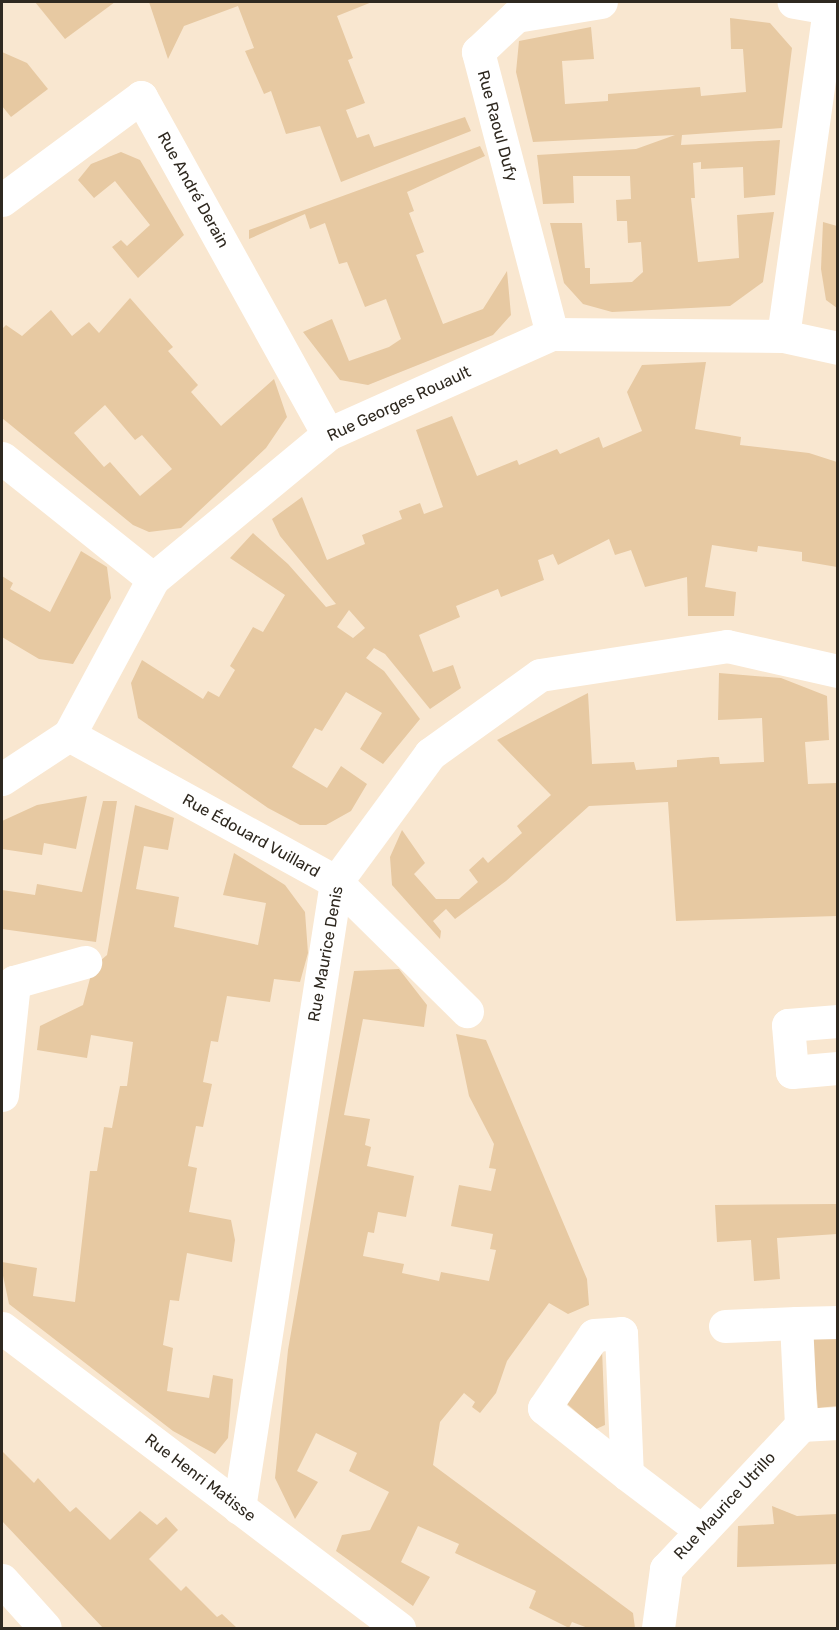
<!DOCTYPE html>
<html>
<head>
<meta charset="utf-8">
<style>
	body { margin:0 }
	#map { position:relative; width:839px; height:1630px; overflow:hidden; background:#f9e7d0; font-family:Rubik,sans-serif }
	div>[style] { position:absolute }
	.green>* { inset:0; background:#e7c9a2 }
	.minor>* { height:33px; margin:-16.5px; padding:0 16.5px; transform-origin:16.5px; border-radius:16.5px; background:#fff }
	span { translate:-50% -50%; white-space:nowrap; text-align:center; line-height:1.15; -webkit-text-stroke:4.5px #fff; paint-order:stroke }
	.street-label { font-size:16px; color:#2f2920 }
	.frame { position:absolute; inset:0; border:3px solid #2f2920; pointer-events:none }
</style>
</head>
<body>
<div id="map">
	<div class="green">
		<i style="clip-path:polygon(35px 2px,115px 2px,65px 39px)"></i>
		<i style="clip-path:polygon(149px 2px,372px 2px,337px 16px,353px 58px,348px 60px,365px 103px,346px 110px,357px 138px,369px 134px,374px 147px,465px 117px,471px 131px,341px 182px,320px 126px,286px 134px,271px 91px,264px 94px,245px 51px,254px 48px,238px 6px,184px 26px,168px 59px)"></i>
		<i style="clip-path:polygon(730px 18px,770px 23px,792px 48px,782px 128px,682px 135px,681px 145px,780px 140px,775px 195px,744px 198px,743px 167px,701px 169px,701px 162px,693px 163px,695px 198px,691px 198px,698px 262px,739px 258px,737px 215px,774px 212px,763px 282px,730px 306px,612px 312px,583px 304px,564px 283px,550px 223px,582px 223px,585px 268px,590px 268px,590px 284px,632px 282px,643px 272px,641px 242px,628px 243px,627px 221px,617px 221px,616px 200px,631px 199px,630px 176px,573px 176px,574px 203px,543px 204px,537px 155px,636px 149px,675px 135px,533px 142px,516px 72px,519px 41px,591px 27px,594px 59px,562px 61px,565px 104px,608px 101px,608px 94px,700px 87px,701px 96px,746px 92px,743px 49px,731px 49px)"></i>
		<i style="clip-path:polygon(2px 52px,27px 63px,48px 89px,11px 117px,2px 106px)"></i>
		<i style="clip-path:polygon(480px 146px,485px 156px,407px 192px,414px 211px,409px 213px,424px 252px,416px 255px,443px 324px,483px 309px,507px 271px,511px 315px,493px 335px,368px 385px,340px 380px,303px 332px,332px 319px,349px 361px,389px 347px,401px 339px,386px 299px,365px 307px,347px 262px,339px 264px,325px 223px,310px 229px,305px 214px,249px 239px,249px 230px)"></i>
		<i style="clip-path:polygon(121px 152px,140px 160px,184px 235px,138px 278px,112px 247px,121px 240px,127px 246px,150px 225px,115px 181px,94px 198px,78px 180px,91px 164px)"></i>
		<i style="clip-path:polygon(823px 222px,837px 226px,837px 308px,826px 300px,821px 269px)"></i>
		<i style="clip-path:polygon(evenodd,130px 298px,173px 347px,168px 351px,198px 385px,191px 392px,221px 426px,274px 379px,287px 417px,266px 448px,181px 528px,149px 532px,133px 525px,2px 418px,2px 329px,6px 325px,22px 336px,51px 310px,72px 336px,89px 322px,99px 333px,130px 298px,105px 405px,135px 440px,142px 435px,172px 469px,140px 496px,110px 462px,104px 467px,74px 433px,105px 405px)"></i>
		<i style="clip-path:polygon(evenodd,706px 362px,695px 429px,741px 437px,740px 445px,809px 453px,837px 462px,837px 567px,802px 561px,802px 552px,758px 546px,757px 552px,712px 545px,705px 587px,736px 592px,734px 616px,688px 616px,687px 577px,645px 587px,631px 550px,615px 555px,609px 539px,558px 565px,553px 554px,538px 560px,544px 580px,501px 597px,498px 589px,456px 606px,460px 617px,419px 635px,433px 672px,453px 665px,461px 688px,430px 709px,385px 654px,374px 648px,366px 658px,384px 671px,420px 719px,383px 764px,360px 749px,382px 713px,346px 692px,322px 731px,315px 728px,292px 767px,327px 788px,341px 766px,367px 784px,351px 811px,326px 825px,300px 825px,268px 808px,138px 718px,131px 683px,142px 660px,203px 699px,208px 691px,219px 697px,235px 670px,230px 666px,253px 627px,263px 632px,285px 595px,230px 558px,253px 533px,288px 564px,326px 607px,336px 604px,280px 536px,272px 519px,302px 497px,327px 560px,365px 544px,362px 535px,402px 519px,399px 511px,420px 503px,424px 514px,443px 507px,416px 430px,452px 416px,477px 476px,517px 460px,519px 465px,557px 449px,560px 454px,599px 437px,603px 448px,642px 431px,627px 392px,642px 365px,706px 362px,349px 610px,365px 628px,353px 638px,337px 627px,349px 610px)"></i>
		<i style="clip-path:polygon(81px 551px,107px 567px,111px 598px,73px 664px,39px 659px,2px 637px,2px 576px,13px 583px,10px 589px,50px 612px)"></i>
		<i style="clip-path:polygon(719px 673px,781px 678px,827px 696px,829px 740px,805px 742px,808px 784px,837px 783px,837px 916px,676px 921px,668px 802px,589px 806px,506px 881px,455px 919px,446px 909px,433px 921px,441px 931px,440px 939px,392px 885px,390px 857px,402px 830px,425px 863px,414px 874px,436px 899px,459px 899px,478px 882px,469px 870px,483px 857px,488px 863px,522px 833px,517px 826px,551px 795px,497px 740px,588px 693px,592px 764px,634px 762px,636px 770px,677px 767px,677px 760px,713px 757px,719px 757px,720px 764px,764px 762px,762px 718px,718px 720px)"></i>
		<i style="clip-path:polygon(87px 796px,76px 849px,44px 843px,42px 855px,2px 849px,2px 821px,37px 805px)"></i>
		<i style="clip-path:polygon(103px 801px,117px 801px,96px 942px,2px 929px,2px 933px,2px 890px,35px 895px,37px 884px,82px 892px)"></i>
		<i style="clip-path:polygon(135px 805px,174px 818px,168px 850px,144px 846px,136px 889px,179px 897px,174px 927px,258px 945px,266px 903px,223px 895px,234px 853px,285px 885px,305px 912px,308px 953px,300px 982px,274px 979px,270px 1002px,227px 996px,218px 1042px,211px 1041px,203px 1082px,212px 1084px,203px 1127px,196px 1126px,188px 1166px,197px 1168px,189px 1212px,231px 1220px,235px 1240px,232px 1262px,187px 1253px,179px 1301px,170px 1300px,163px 1345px,173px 1348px,167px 1391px,209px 1398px,213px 1375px,233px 1379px,228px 1438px,215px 1454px,173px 1431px,9px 1304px,2px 1271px,2px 1262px,37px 1268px,33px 1296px,75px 1302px,90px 1171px,97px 1171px,104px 1127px,112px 1128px,120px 1086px,127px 1086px,133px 1042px,91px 1035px,87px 1058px,37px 1050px,40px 1026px,83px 1005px,93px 967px,107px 955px)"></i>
		<i style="clip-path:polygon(399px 969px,427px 1005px,424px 1027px,363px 1019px,344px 1115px,370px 1119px,365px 1145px,371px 1147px,367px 1166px,414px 1176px,406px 1217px,378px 1212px,374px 1233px,368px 1232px,363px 1256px,404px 1264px,402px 1273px,439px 1281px,441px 1272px,489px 1281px,496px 1250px,490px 1249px,493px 1234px,451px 1226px,459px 1185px,491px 1191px,496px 1169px,489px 1168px,494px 1144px,469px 1096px,456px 1034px,486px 1040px,587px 1279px,589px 1305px,568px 1314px,549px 1303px,507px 1361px,496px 1393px,480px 1413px,472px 1407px,475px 1402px,464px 1393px,440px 1422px,433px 1465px,633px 1613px,635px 1628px,588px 1628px,572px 1622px,569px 1628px,529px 1608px,536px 1591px,455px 1553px,459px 1544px,418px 1526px,401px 1562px,430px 1577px,413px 1606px,336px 1551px,342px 1535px,370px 1530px,389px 1492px,349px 1471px,357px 1453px,316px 1433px,297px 1471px,318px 1482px,295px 1519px,275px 1478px,288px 1350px,354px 971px)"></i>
		<i style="clip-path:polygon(837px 1204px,837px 1234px,777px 1238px,780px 1279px,754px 1281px,751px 1240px,717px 1242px,715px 1205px)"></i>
		<i style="clip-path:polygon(837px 1332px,837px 1406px,818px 1408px,810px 1333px)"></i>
		<i style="clip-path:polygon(602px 1349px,605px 1425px,596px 1429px,559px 1397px)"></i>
		<i style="clip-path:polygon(2px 1451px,34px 1483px,38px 1478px,70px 1512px,76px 1507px,110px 1540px,140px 1511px,157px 1525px,166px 1517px,178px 1530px,149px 1559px,181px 1591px,186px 1586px,217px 1617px,222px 1614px,237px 1628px,103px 1628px,2px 1521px)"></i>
		<i style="clip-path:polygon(772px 1506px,797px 1516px,837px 1514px,837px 1564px,737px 1567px,738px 1526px,774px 1524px)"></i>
	</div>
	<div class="minor">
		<i style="left:2px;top:200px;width:173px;rotate:-36.5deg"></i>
		<i style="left:141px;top:97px;width:385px;rotate:61deg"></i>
		<i style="left:552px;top:334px;width:292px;rotate:-104.7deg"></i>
		<i style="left:478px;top:52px;width:52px;rotate:-43.5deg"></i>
		<i style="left:516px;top:16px;width:86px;rotate:-9.4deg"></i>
		<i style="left:783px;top:336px;width:331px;rotate:-82deg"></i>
		<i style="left:829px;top:8px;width:36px;rotate:-170deg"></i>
		<i style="left:2px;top:458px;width:193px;rotate:38.7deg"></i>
		<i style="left:69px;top:735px;width:305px;rotate:28.8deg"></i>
		<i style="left:336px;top:882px;width:184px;rotate:44.6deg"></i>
		<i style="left:2px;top:779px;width:80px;rotate:-33.3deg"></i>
		<i style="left:69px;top:735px;width:177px;rotate:-61.7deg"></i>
		<i style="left:153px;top:579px;width:227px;rotate:-39.6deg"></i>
		<i style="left:328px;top:434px;width:245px;rotate:-24.1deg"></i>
		<i style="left:552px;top:334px;width:231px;rotate:0.5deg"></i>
		<i style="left:783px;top:336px;width:56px;rotate:12.3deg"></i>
		<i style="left:838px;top:1021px;width:50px;rotate:175.4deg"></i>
		<i style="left:788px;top:1025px;width:47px;rotate:85.1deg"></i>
		<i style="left:792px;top:1072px;width:46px;rotate:-5deg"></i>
		<i style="left:2px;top:1095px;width:114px;rotate:-83.9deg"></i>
		<i style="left:14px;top:982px;width:74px;rotate:-15.7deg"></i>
		<i style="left:725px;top:1326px;width:71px;rotate:-2.4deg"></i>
		<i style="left:2px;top:1328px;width:498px;rotate:37.1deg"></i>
		<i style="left:621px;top:1333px;width:141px;rotate:87.6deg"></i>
		<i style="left:627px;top:1474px;width:106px;rotate:-141.5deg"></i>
		<i style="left:544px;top:1408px;width:88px;rotate:-55.6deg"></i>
		<i style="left:594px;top:1335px;width:27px;rotate:-4deg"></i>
		<i style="left:801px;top:1425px;width:102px;rotate:-92.8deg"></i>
		<i style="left:796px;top:1323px;width:42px;rotate:-1.4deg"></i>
		<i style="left:627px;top:1474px;width:94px;rotate:37.2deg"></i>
		<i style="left:239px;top:1508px;width:633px;rotate:-81.19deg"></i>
		<i style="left:336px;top:882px;width:159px;rotate:-53.7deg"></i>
		<i style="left:430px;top:754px;width:135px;rotate:-35.7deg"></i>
		<i style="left:540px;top:675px;width:189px;rotate:-8.8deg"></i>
		<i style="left:727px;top:646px;width:114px;rotate:12.7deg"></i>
		<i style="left:2px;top:1580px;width:64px;rotate:48.1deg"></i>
		<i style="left:658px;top:1628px;width:60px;rotate:-82.3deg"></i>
		<i style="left:666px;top:1569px;width:197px;rotate:-46.8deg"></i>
		<i style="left:801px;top:1425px;width:37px;rotate:-3deg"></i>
	</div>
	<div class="street-label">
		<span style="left:497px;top:126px;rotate:75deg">Rue Raoul Dufy</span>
		<span style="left:193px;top:190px;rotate:61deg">Rue André Derain</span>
		<span style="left:399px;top:404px;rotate:-25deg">Rue Georges Rouault</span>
		<span style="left:251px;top:836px;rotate:29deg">Rue Édouard Vuillard</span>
		<span style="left:326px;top:954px;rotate:-80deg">Rue Maurice Denis</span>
		<span style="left:200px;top:1478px;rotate:37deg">Rue Henri Matisse</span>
		<span style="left:725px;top:1506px;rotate:-47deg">Rue Maurice Utrillo</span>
	</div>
	<div class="frame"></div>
</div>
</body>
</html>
